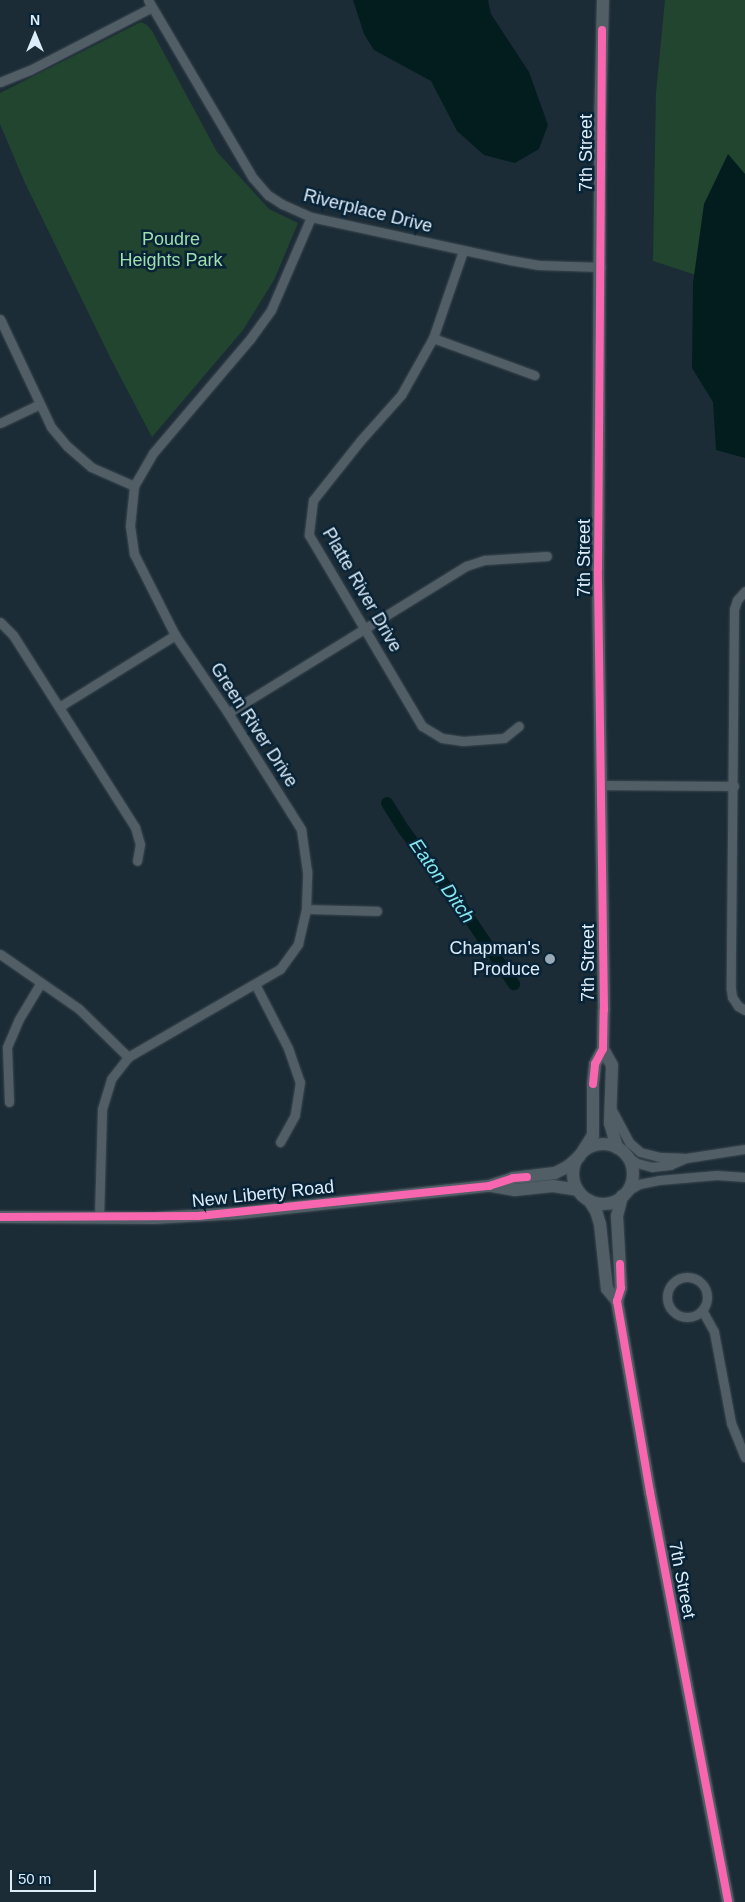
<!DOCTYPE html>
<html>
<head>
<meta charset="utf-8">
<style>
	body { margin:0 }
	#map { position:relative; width:745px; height:1902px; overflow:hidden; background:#1c2c36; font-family:Helvetica,sans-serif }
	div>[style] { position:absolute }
	.green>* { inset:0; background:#22452f }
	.water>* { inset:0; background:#031d1f }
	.canal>* { height:12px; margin:-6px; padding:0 6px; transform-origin:6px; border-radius:6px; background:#031d1f }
	.roads { filter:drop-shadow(0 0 1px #3c4851) drop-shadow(0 0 1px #3c4851) }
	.street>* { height:9px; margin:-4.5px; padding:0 4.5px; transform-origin:4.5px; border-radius:4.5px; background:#525e66 }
	.street>.ring { margin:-4.5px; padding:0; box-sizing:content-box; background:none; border:9px solid #525e66; border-radius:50% }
	.secondary>* { height:12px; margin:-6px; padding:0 6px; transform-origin:6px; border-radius:6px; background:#525e66 }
	.secondary>.ring { margin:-6px; padding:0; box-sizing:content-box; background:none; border:12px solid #525e66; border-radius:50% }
	.cycleway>* { height:8px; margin:-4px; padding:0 4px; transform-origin:4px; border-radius:4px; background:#f766af }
	.dots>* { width:14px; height:14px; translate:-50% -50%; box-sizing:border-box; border:2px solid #082336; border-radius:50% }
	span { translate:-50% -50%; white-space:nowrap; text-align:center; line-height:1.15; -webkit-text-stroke:5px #082336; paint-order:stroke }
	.street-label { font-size:18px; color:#ddecf9 }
	.park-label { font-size:18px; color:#9fdfae }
	.poi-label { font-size:18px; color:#ddecf9 }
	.right { translate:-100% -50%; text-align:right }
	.water-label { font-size:19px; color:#85e8ee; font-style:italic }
	.north { position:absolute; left:10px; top:10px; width:50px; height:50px; -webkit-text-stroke:4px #082336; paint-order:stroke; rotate:0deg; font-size:14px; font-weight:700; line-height:20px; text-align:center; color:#ddecf9 }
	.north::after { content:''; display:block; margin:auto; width:18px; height:22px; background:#ddecf9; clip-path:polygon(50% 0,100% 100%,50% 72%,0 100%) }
	.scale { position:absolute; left:10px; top:1870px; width:86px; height:22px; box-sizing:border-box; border:2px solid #ddecf9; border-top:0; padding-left:6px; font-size:15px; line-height:18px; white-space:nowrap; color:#ddecf9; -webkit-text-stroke:4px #082336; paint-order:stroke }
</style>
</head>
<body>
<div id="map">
	<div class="green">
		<i style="clip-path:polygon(665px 0,745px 0,745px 291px,653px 261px,656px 93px)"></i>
		<i style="clip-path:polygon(141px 22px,147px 25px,152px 31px,217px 152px,269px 209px,298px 223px,274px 280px,243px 330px,152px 437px,111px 359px,25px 183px,0 124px,0 93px)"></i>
	</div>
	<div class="water">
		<i style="clip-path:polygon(353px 0,488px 0,491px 14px,529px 72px,548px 125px,539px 149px,515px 163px,484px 155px,457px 131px,431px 81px,374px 50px,364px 34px)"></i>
		<i style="clip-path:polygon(728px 154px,745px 174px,745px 458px,716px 450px,713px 402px,692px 368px,693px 283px,704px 204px)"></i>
	</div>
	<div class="canal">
		<i style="left:387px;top:803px;width:32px;rotate:58deg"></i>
		<i style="left:404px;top:830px;width:99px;rotate:53.2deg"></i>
		<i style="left:463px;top:909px;width:91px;rotate:55.8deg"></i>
	</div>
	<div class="roads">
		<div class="street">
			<i style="left:148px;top:0;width:207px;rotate:59.5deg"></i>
			<i style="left:253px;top:178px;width:23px;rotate:49deg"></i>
			<i style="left:268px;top:195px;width:17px;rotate:33deg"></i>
			<i style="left:282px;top:204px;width:32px;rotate:24deg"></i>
			<i style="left:311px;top:217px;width:204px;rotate:12.2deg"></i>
			<i style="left:510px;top:260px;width:29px;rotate:10deg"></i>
			<i style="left:539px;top:265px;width:62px;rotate:1.8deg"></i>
			<i style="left:0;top:82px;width:32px;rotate:-22deg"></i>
			<i style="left:30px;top:70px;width:137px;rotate:-27.3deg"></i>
			<i style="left:463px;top:251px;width:92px;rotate:109deg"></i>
			<i style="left:433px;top:338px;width:65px;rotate:119.3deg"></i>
			<i style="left:401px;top:395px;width:62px;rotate:131.7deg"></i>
			<i style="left:360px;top:441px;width:75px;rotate:128.5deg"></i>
			<i style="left:313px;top:500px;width:35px;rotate:97deg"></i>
			<i style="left:309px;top:535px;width:222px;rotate:59.4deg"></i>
			<i style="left:422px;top:726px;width:23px;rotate:31deg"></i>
			<i style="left:442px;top:738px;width:21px;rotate:8deg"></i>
			<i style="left:463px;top:741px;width:41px;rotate:-4.2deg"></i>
			<i style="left:504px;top:738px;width:19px;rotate:-39deg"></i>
			<i style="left:0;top:319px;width:119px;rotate:64.7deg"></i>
			<i style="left:51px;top:427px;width:25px;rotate:50deg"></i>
			<i style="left:67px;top:446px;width:32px;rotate:41deg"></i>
			<i style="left:91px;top:467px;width:47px;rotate:23.8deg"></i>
			<i style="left:433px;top:338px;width:108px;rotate:20.1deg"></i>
			<i style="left:0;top:423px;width:44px;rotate:-25.4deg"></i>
			<i style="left:745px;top:591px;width:12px;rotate:132deg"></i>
			<i style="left:737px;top:600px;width:9px;rotate:108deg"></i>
			<i style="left:734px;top:609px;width:380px;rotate:90.5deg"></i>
			<i style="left:731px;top:989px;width:8px;rotate:83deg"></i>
			<i style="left:732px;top:997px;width:11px;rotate:56deg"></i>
			<i style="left:738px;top:1006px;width:8px;rotate:30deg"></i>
			<i style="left:0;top:622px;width:18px;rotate:45deg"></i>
			<i style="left:13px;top:635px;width:227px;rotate:57.6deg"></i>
			<i style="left:135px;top:827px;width:18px;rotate:74deg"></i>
			<i style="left:140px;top:844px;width:17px;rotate:100deg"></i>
			<i style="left:59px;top:707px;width:137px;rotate:-31.8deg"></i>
			<i style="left:228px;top:713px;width:280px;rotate:-31.7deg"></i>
			<i style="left:466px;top:566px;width:20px;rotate:-18deg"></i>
			<i style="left:485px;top:560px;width:62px;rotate:-3.7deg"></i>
			<i style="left:600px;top:785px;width:134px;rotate:0.4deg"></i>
			<i style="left:306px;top:909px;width:71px;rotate:1.6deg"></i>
			<i style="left:0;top:954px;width:96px;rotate:34.8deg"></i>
			<i style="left:79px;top:1009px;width:69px;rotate:44.4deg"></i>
			<i style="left:255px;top:984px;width:72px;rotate:62.7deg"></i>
			<i style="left:288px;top:1048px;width:36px;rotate:71deg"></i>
			<i style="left:300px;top:1082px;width:33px;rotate:99deg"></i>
			<i style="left:295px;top:1115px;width:31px;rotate:119deg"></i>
			<i style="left:9px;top:1102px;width:55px;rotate:-92.1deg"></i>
			<i style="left:7px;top:1047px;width:30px;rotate:-67deg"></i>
			<i style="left:19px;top:1019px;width:41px;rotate:-59deg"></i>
			<i style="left:611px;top:1108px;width:40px;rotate:62deg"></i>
			<i style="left:630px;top:1143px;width:13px;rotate:42deg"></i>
			<i style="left:640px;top:1152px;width:21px;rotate:14deg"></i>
			<i style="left:660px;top:1157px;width:23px;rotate:2deg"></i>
			<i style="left:628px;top:1157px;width:11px;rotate:34deg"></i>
			<i style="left:637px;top:1163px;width:16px;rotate:15deg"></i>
			<i style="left:652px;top:1167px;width:18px;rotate:-6deg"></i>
			<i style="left:670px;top:1165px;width:17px;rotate:-24deg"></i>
			<i style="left:686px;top:1158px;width:60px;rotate:-8.7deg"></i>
			<i style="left:627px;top:1191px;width:14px;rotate:-30deg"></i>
			<i style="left:639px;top:1184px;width:20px;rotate:-11deg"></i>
			<i style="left:659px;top:1180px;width:58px;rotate:-4.9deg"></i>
			<i style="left:717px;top:1175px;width:28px;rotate:4deg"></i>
			<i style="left:99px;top:1217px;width:108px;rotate:-88.4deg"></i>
			<i style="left:102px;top:1109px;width:31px;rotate:-73deg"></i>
			<i style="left:111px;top:1079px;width:28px;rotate:-52deg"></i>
			<i style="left:128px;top:1057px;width:176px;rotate:-30.1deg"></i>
			<i style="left:280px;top:969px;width:31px;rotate:-54deg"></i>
			<i style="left:298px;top:944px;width:36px;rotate:-77deg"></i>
			<i style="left:306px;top:909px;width:38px;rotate:-88deg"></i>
			<i style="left:307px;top:871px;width:42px;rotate:-98.1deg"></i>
			<i style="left:301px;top:829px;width:137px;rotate:-122.2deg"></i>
			<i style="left:228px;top:713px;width:94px;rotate:-124.2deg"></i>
			<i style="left:175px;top:635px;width:91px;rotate:-116.8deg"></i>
			<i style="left:134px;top:554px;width:28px;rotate:-98deg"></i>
			<i style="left:130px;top:526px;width:40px;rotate:-84.3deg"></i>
			<i style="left:134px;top:486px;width:38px;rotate:-60deg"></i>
			<i style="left:153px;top:453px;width:150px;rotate:-49.6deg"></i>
			<i style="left:250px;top:339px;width:36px;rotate:-54deg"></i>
			<i style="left:271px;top:310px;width:101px;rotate:-66.7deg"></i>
			<i class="ring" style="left:667px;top:1277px;width:31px;height:31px"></i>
			<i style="left:702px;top:1310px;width:25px;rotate:61deg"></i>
			<i style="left:714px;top:1332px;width:93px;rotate:79.4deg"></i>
			<i style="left:731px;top:1423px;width:37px;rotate:68deg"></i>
		</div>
		<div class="secondary">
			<i style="left:603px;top:1049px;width:18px;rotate:61deg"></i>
			<i style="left:612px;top:1065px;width:58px;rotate:92deg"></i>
			<i style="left:610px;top:1123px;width:26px;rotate:74deg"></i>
			<i class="ring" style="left:573px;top:1144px;width:48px;height:48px"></i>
			<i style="left:583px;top:1151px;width:19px;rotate:-58deg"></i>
			<i style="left:593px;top:1135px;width:51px;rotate:-90deg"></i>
			<i style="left:593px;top:1084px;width:20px;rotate:-84deg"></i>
			<i style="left:595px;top:1064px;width:17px;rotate:-62deg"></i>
			<i style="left:603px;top:1049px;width:39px;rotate:-89deg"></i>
			<i style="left:604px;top:1010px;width:441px;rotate:-90.8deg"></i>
			<i style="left:598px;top:569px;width:439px;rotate:-89.7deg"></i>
			<i style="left:600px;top:130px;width:130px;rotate:-88.7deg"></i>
			<i style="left:492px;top:1186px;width:23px;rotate:10deg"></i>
			<i style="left:515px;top:1190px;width:38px;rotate:-6deg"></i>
			<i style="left:553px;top:1186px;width:25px;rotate:9deg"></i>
			<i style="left:622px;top:1196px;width:21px;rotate:104deg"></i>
			<i style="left:617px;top:1216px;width:72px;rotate:86.8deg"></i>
			<i style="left:621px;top:1288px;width:14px;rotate:107deg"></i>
			<i style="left:617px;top:1301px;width:194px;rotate:80.2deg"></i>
			<i style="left:650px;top:1492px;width:417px;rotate:79.2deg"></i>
			<i style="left:589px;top:1200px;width:13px;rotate:58deg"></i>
			<i style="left:596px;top:1211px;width:14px;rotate:73deg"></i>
			<i style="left:600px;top:1224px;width:65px;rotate:83.9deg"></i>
			<i style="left:607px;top:1289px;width:16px;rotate:50deg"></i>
			<i style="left:0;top:1217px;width:155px;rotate:0.4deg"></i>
			<i style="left:155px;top:1218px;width:84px;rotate:-3.4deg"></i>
			<i style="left:239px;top:1213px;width:251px;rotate:-6.2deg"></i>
			<i style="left:489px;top:1186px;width:25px;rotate:-18deg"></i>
			<i style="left:513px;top:1178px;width:42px;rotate:-6.8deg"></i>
			<i style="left:555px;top:1173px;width:13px;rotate:-27deg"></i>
			<i style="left:567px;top:1167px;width:16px;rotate:-40deg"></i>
		</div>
	</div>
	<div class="cycleway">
		<i style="left:593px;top:1084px;width:20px;rotate:-84deg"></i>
		<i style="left:595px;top:1064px;width:17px;rotate:-62deg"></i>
		<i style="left:603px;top:1049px;width:39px;rotate:-89deg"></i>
		<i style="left:604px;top:1010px;width:441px;rotate:-90.8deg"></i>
		<i style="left:598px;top:569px;width:539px;rotate:-89.57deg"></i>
		<i style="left:0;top:1217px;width:198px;rotate:-0.3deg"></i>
		<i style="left:198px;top:1216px;width:293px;rotate:-5.9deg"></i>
		<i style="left:489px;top:1186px;width:25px;rotate:-18deg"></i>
		<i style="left:513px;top:1178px;width:14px;rotate:-4deg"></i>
		<i style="left:620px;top:1264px;width:24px;rotate:88deg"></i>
		<i style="left:621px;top:1288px;width:14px;rotate:107deg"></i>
		<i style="left:617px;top:1301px;width:194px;rotate:80.2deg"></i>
		<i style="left:650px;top:1492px;width:417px;rotate:79.2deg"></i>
	</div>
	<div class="dots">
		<i style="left:550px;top:959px;background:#99a9b5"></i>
	</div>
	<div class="street-label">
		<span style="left:586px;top:153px;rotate:-90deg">7th Street</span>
		<span style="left:368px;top:211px;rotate:14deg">Riverplace Drive</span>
		<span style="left:584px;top:558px;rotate:-90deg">7th Street</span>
		<span style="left:362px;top:590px;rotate:60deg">Platte River Drive</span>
		<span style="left:254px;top:725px;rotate:57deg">Green River Drive</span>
		<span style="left:588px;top:963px;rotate:-90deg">7th Street</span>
		<span style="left:263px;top:1194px;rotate:-6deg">New Liberty Road</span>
		<span style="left:682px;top:1580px;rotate:79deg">7th Street</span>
	</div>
	<div class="park-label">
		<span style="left:171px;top:250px">Poudre<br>Heights Park</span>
	</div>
	<div class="poi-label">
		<span class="right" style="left:540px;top:959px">Chapman's<br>Produce</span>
	</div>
	<div class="water-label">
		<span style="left:442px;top:881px;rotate:55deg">Eaton Ditch</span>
	</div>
	<div class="north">N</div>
	<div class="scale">50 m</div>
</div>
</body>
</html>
